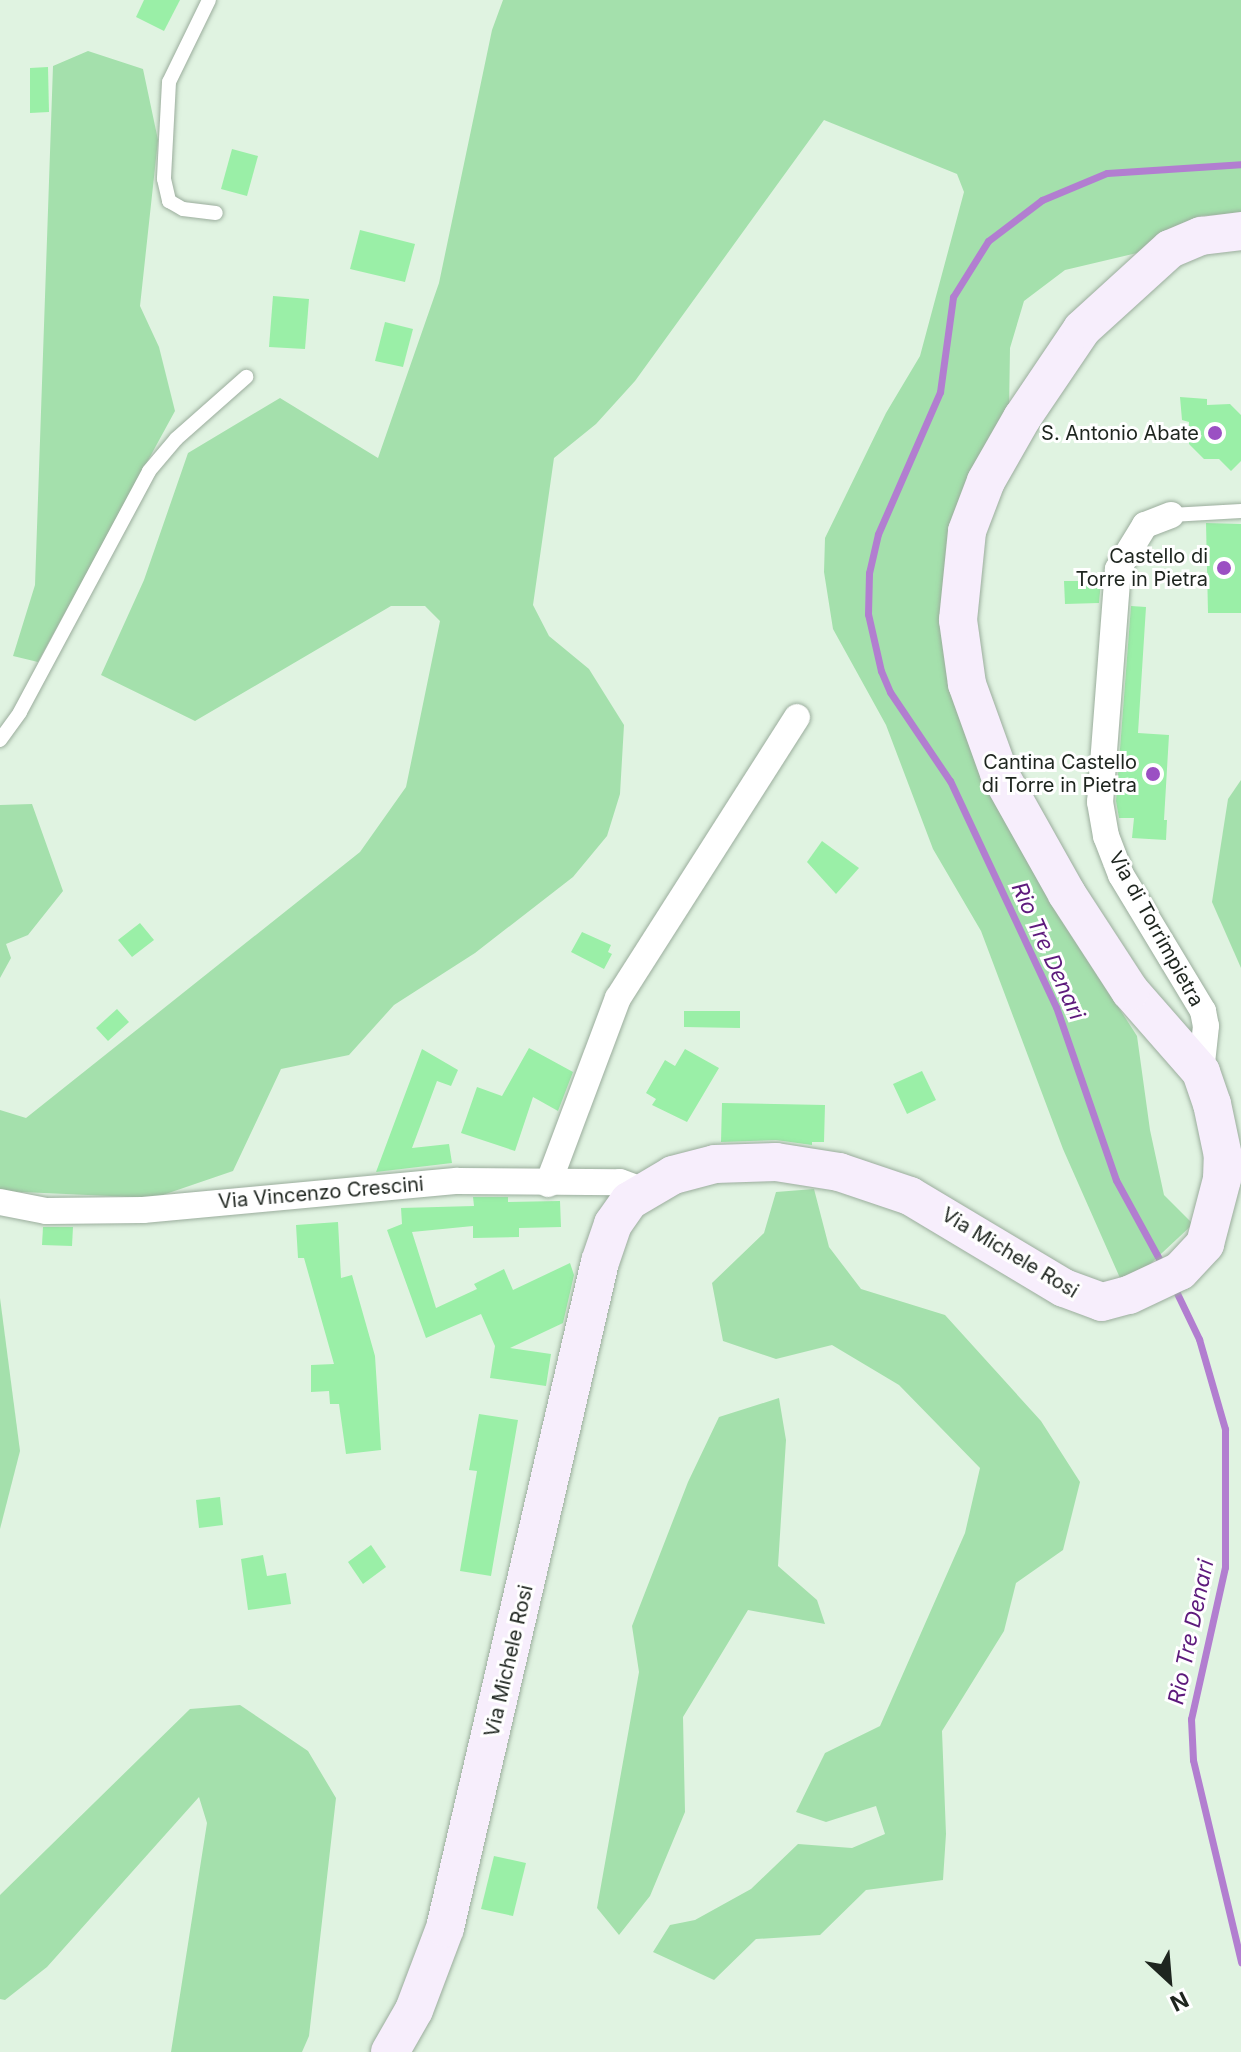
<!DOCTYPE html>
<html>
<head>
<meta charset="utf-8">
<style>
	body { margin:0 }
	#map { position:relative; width:1241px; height:2052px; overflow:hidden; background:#e0f3e1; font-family:Inter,sans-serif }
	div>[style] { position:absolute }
	.green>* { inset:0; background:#a4e0ac }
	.stream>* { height:7px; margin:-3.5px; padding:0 3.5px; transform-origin:3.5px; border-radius:3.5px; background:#b27ed0 }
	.building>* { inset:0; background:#9aefa7 }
	.roads { filter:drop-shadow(0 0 2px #9bad9d) drop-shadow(0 0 2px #9bad9d) }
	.lane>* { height:14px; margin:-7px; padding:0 7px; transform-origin:7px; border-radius:7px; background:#fff }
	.street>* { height:26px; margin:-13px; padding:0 13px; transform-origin:13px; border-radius:13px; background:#fff }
	.secondary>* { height:38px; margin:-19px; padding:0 19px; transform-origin:19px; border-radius:19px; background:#f7eefc }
	.dots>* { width:22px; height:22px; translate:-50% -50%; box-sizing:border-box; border:4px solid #fff; border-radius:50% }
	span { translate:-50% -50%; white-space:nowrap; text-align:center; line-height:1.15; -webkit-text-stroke:6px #fff; paint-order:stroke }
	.poi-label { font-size:20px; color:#1e251f }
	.right { translate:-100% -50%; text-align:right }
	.street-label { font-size:20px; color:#1e251f }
	.water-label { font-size:22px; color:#5d1a7c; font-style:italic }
	.north { position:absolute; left:1129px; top:1940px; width:80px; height:80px; -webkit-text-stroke:6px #fff; paint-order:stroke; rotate:154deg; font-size:22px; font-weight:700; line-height:32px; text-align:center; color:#1e251f }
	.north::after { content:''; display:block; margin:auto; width:28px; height:36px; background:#1e251f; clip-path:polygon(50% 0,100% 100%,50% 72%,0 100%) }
</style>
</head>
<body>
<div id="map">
	<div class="green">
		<i style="clip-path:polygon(503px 0,1241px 0,1241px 213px,1199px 216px,1137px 253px,1065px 270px,1024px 301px,1010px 348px,1009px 411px,944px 594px,1052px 904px,1137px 1036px,1150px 1130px,1164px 1195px,1193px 1224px,1147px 1267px,1120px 1278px,1063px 1149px,981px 931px,933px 849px,886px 725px,833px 629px,824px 572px,825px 538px,886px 413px,920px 356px,964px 192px,957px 174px,824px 120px,635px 381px,596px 424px,554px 458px,533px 605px,549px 636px,589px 669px,624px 725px,620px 794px,607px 836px,573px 877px,475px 953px,394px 1005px,349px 1055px,281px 1069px,233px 1171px,154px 1198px,0 1191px,0 1110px,26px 1118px,360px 852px,406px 787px,440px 621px,425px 606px,391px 606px,195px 721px,101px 675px,144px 580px,188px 453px,280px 398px,378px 458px,439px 283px,492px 30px)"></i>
		<i style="clip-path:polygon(88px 51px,143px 69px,158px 140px,140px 306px,159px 347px,175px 411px,38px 662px,13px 656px,35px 585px,53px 66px)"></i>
		<i style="clip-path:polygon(1241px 780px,1241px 968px,1212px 902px,1228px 799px)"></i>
		<i style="clip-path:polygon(32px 804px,63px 891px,28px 935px,6px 944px,11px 958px,0 978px,0 805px)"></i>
		<i style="clip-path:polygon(814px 1189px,829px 1247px,861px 1289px,945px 1315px,1041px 1421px,1080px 1482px,1063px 1550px,1016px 1583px,1004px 1631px,942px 1731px,946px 1834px,943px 1880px,866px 1890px,820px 1935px,756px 1939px,714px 1980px,653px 1952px,670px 1925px,695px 1920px,751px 1889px,798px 1844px,852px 1848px,885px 1834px,876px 1806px,826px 1822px,796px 1812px,825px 1753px,880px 1726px,965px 1533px,980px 1468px,899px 1385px,832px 1345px,776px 1359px,723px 1341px,712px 1283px,764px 1233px,776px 1192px)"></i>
		<i style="clip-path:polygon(0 1298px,20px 1451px,0 1529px)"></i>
		<i style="clip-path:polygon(779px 1398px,786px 1440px,778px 1566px,817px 1600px,825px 1624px,748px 1610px,683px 1717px,685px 1812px,650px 1896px,619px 1935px,597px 1908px,639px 1672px,632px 1626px,688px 1482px,719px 1417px)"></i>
		<i style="clip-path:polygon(240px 1705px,308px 1751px,336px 1798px,309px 2036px,302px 2052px,171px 2052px,207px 1823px,199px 1797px,47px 1967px,5px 2000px,0 1999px,0 1895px,190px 1709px)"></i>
	</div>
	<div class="stream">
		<i style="left:1163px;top:1266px;width:98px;rotate:-118.7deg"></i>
		<i style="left:1116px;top:1180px;width:183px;rotate:-109.1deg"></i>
		<i style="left:1056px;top:1007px;width:250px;rotate:-115.1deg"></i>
		<i style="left:950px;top:781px;width:107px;rotate:-124deg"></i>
		<i style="left:890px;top:692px;width:23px;rotate:-113deg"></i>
		<i style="left:881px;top:671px;width:58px;rotate:-102.8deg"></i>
		<i style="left:868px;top:614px;width:41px;rotate:-88.6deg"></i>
		<i style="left:869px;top:573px;width:40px;rotate:-77deg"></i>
		<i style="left:878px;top:534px;width:155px;rotate:-66.4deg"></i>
		<i style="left:940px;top:392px;width:96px;rotate:-82.2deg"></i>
		<i style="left:953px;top:297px;width:66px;rotate:-58deg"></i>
		<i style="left:988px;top:241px;width:68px;rotate:-37.2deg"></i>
		<i style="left:1042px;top:200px;width:70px;rotate:-22.6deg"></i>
		<i style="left:1107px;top:173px;width:134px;rotate:-3.8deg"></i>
		<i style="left:1174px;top:1287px;width:58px;rotate:64.3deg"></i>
		<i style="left:1199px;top:1339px;width:94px;rotate:73.9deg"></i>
		<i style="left:1225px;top:1429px;width:138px;rotate:90deg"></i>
		<i style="left:1225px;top:1567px;width:156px;rotate:102.6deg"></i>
		<i style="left:1191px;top:1719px;width:41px;rotate:87.2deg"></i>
		<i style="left:1193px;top:1760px;width:208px;rotate:76.6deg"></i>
	</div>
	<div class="building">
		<i style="clip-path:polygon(144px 0,180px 0,164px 31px,136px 17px)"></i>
		<i style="clip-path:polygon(48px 67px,49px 112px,30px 113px,30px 68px)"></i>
		<i style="clip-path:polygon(232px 149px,258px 156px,247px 196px,221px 189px)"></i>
		<i style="clip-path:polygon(360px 230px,415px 244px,405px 282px,350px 269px)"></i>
		<i style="clip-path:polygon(273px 296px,309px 299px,305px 349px,269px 347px)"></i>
		<i style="clip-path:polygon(385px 322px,413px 329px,403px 367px,375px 361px)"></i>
		<i style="clip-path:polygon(1180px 397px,1207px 399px,1207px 405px,1230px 404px,1241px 415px,1241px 461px,1231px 471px,1219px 459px,1204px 459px,1189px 444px,1189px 422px,1182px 420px)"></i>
		<i style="clip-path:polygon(1206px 523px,1241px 524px,1241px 613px,1208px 613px)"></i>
		<i style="clip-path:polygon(1064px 581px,1101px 581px,1099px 603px,1065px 604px)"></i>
		<i style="clip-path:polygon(1131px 606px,1146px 607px,1138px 733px,1169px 735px,1164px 820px,1167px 820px,1166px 840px,1132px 838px,1134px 818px,1119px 818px,1116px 801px)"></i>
		<i style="clip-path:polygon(822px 841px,859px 868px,836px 894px,807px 862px)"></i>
		<i style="clip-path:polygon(140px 923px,154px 940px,132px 957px,118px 940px)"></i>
		<i style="clip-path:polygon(582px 932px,611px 945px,608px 952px,612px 954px,604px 969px,571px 952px)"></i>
		<i style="clip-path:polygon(117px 1009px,129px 1022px,108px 1041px,96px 1028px)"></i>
		<i style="clip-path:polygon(684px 1011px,740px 1011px,740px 1028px,684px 1027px)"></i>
		<i style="clip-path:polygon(529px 1048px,573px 1072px,558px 1111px,533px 1097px,515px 1151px,461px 1133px,477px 1087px,502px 1096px)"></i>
		<i style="clip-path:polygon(422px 1049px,458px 1070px,451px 1086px,437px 1081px,412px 1148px,449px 1144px,452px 1163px,376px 1172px)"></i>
		<i style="clip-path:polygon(685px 1049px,719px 1068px,687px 1122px,652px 1105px,656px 1099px,646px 1093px,665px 1060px,675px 1066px)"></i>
		<i style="clip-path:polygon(922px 1071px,936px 1100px,907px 1114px,893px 1084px)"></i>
		<i style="clip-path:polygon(722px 1103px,825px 1105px,824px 1142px,812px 1142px,812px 1145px,776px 1140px,721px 1142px)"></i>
		<i style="clip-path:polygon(473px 1197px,508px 1197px,508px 1202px,560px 1201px,561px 1227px,519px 1228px,519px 1237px,473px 1238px,473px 1226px,412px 1232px,436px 1308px,477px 1289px,474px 1284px,504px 1269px,513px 1290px,570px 1263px,574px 1275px,563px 1323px,510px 1348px,551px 1354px,546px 1386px,490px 1378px,495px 1346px,481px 1314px,426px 1338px,387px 1230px,402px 1224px,401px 1208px,474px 1206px)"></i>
		<i style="clip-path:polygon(338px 1222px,341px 1278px,352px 1275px,375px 1356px,381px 1450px,346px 1454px,339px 1404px,330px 1404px,329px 1391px,311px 1392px,311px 1365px,334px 1364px,304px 1258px,298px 1258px,296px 1225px)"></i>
		<i style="clip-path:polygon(43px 1227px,73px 1227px,72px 1246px,42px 1245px)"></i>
		<i style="clip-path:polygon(479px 1414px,518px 1420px,491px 1576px,460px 1571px,477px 1471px,469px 1470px)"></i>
		<i style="clip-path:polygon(220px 1497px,223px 1525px,199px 1528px,196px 1500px)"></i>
		<i style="clip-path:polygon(371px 1545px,386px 1567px,363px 1584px,348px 1562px)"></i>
		<i style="clip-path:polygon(263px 1555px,267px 1576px,286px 1573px,291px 1604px,248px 1610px,241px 1559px)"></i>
		<i style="clip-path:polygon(494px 1856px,526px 1863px,513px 1916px,481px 1909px)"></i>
	</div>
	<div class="roads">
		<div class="lane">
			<i style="left:209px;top:0;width:91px;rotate:116deg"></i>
			<i style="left:169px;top:82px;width:97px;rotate:93deg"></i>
			<i style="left:164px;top:179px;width:23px;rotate:77deg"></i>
			<i style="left:169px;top:201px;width:16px;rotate:30deg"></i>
			<i style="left:183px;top:209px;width:33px;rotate:7deg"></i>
			<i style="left:1171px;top:515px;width:70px;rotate:-3.3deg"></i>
			<i style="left:0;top:740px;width:34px;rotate:-54deg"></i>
			<i style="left:20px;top:712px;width:273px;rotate:-61.8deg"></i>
			<i style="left:149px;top:471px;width:42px;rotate:-49.8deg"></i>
			<i style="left:176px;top:439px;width:94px;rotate:-41.5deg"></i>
		</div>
		<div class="street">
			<i style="left:1171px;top:515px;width:28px;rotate:159deg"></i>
			<i style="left:1145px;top:525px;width:52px;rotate:121.5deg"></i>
			<i style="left:1118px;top:569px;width:234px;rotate:94.4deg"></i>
			<i style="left:1100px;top:802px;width:35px;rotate:80deg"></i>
			<i style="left:1106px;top:836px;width:42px;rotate:69deg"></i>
			<i style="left:1121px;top:875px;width:159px;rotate:58.9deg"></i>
			<i style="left:1203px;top:1011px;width:15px;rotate:79deg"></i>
			<i style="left:1206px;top:1026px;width:46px;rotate:96.2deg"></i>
			<i style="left:548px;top:1184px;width:199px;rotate:-69.4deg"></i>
			<i style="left:618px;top:998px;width:333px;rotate:-57.5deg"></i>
			<i style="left:0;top:1202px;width:47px;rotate:11.1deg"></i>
			<i style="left:46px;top:1211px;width:97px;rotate:-0.6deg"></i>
			<i style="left:143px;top:1210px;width:316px;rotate:-5.3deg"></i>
			<i style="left:458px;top:1181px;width:162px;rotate:0.4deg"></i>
			<i style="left:620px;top:1182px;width:23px;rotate:20deg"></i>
		</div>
		<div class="secondary">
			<i style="left:390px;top:2052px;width:48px;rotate:-60.3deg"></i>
			<i style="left:414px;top:2010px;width:88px;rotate:-69.3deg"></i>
			<i style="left:445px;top:1928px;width:684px;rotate:-76.9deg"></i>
			<i style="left:600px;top:1262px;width:40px;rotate:-71.1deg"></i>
			<i style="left:613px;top:1224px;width:28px;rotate:-55deg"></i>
			<i style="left:629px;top:1201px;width:51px;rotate:-30.6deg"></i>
			<i style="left:673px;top:1175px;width:43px;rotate:-14.7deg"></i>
			<i style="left:715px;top:1164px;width:61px;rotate:-1.9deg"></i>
			<i style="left:776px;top:1162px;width:64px;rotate:9deg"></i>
			<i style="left:839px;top:1172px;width:75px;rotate:18.7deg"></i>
			<i style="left:910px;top:1196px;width:179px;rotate:30.9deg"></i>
			<i style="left:1064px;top:1288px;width:40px;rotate:20.2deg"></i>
			<i style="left:1102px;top:1302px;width:28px;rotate:-15deg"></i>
			<i style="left:1129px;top:1295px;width:56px;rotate:-25.2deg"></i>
			<i style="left:1180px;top:1271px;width:37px;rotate:-47deg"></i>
			<i style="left:1205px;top:1244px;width:67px;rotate:-75.3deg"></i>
			<i style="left:1222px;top:1179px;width:23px;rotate:-88deg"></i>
			<i style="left:1223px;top:1156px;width:53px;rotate:-101.9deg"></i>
			<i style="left:1212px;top:1104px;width:34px;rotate:-109deg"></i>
			<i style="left:1201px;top:1072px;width:108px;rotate:-131.2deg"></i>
			<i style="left:1130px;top:991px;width:116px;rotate:-123deg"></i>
			<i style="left:1067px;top:894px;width:139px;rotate:-119.3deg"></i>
			<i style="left:999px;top:773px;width:95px;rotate:-109.8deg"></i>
			<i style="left:967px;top:684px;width:65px;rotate:-98deg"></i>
			<i style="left:958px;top:620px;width:89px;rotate:-84.2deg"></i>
			<i style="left:967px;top:531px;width:53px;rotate:-69.2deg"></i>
			<i style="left:986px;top:481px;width:73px;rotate:-60.3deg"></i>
			<i style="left:1022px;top:418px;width:107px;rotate:-56deg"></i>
			<i style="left:1082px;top:329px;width:119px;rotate:-42.3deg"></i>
			<i style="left:1170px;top:249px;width:34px;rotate:-23deg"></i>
			<i style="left:1201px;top:236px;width:40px;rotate:-7.1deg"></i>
		</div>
	</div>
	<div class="dots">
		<i style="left:1215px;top:433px;background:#9b50c3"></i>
		<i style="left:1224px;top:568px;background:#9b50c3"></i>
		<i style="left:1153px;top:774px;background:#9b50c3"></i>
	</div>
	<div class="poi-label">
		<span class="right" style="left:1199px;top:433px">S. Antonio Abate</span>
		<span class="right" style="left:1208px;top:568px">Castello di<br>Torre in Pietra</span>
		<span class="right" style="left:1137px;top:774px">Cantina Castello<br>di Torre in Pietra</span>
	</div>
	<div class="street-label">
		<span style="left:1156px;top:929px;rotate:61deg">Via di Torrimpietra</span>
		<span style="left:321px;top:1193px;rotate:-5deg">Via Vincenzo Crescini</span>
		<span style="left:1010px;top:1253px;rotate:31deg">Via Michele Rosi</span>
		<span style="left:509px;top:1661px;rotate:-77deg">Via Michele Rosi</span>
	</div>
	<div class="water-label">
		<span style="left:1048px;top:951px;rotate:66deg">Rio Tre Denari</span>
		<span style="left:1191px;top:1632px;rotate:-78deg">Rio Tre Denari</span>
	</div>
	<div class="north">N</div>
</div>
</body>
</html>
